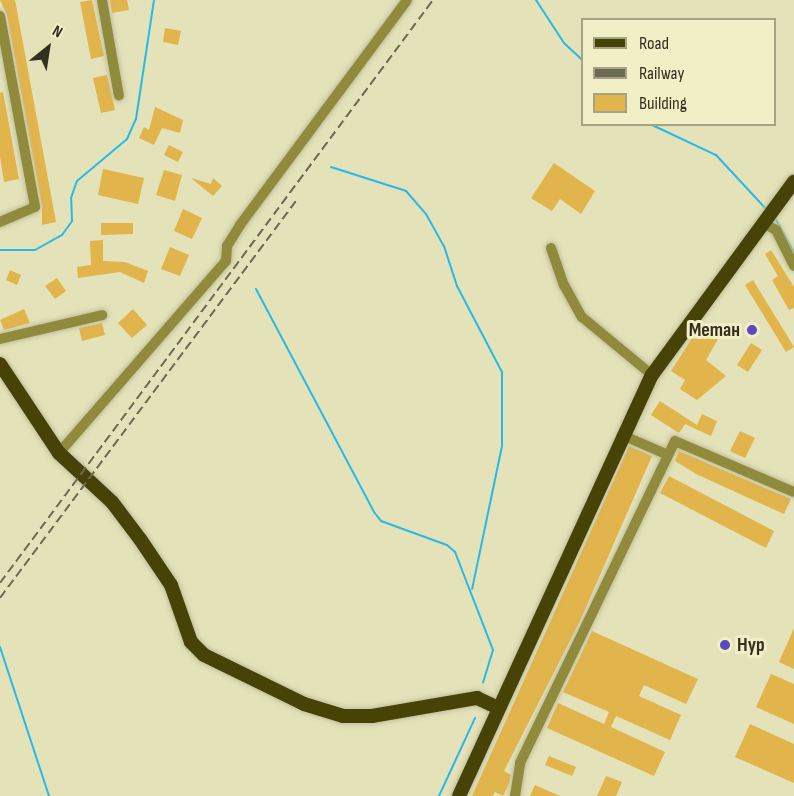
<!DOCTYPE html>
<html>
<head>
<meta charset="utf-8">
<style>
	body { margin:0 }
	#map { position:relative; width:794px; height:796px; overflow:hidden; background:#e3e2b9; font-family:"Sofia Sans Condensed",sans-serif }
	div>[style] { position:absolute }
	.stream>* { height:2px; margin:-1px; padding:0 1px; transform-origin:1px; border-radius:1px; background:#29b9e7 }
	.building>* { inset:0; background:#e1b44c }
	.roads { filter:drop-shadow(0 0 2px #c0bf9b) drop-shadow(0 0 2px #c0bf9b) }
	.minor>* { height:10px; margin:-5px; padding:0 5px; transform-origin:5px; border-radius:5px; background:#908b3c }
	.major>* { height:14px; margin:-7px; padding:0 7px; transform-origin:7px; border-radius:7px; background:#474306 }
	.rail>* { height:2px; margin-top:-1px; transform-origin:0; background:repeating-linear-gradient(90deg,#6b6a52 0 9px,transparent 0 13.5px) }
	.dots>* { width:16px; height:16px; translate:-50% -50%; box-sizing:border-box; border:3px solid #f1efc6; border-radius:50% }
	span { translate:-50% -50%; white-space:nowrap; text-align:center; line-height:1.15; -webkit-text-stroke:6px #f1efc6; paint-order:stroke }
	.poi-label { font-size:20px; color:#323121; font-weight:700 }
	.right { translate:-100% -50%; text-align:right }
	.left { translate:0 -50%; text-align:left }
	.legend { position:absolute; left:581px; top:18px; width:195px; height:108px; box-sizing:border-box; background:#f1efc6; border:2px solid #a5a384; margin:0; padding:8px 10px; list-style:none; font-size:18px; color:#323121 }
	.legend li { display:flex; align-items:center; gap:12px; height:30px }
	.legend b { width:30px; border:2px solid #a5a384 }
	.north { position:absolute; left:18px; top:18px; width:60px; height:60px; -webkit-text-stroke:4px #f1efc6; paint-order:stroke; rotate:30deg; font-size:16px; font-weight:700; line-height:24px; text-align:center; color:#323121 }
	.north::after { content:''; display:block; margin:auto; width:21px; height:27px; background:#323121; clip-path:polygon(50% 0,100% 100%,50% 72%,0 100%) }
</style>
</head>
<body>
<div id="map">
	<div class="stream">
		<i style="left:536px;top:0;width:51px;rotate:56.9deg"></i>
		<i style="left:564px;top:43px;width:25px;rotate:43deg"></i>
		<i style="left:650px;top:124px;width:73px;rotate:25.2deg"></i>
		<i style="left:716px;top:155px;width:75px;rotate:47.2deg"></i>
		<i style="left:331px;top:167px;width:79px;rotate:17.7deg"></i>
		<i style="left:406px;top:191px;width:30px;rotate:49deg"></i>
		<i style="left:426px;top:214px;width:37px;rotate:61deg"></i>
		<i style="left:444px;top:246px;width:42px;rotate:72deg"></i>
		<i style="left:457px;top:286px;width:97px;rotate:62.4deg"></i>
		<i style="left:502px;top:372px;width:74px;rotate:90deg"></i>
		<i style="left:502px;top:446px;width:146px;rotate:101.8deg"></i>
		<i style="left:775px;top:218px;width:39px;rotate:61deg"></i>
		<i style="left:0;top:250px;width:35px"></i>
		<i style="left:35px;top:250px;width:31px;rotate:-29deg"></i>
		<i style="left:62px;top:235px;width:17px;rotate:-54deg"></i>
		<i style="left:72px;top:221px;width:23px;rotate:-92deg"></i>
		<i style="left:71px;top:198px;width:18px;rotate:-71deg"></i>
		<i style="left:77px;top:181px;width:65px;rotate:-40deg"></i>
		<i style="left:127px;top:139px;width:22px;rotate:-66deg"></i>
		<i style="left:136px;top:119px;width:120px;rotate:-81.4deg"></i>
		<i style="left:256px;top:289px;width:252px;rotate:62.1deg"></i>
		<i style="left:374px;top:512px;width:11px;rotate:52deg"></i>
		<i style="left:381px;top:521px;width:70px;rotate:20deg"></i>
		<i style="left:447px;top:545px;width:11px;rotate:41deg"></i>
		<i style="left:455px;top:552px;width:105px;rotate:68.8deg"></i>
		<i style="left:493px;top:650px;width:34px;rotate:107deg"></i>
		<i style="left:0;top:647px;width:157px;rotate:71.8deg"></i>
		<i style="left:439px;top:796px;width:86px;rotate:-65.2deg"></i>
	</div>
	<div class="building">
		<i style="clip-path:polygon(0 0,15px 0,56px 222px,42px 225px,42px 206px,7px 15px)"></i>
		<i style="clip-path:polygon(92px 0,104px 56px,91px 59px,80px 2px)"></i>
		<i style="clip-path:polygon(110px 0,127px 0,129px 10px,112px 13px)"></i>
		<i style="clip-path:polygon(165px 28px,181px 31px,178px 45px,163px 42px)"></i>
		<i style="clip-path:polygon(107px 75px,115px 110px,101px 113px,93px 78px)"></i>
		<i style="clip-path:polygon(3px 92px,19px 179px,4px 182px,0 157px,0 93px)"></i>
		<i style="clip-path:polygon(155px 107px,183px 120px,180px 133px,162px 128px,154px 145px,139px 138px,144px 127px,149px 130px)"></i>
		<i style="clip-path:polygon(169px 145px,183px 152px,178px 162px,164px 155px)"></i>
		<i style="clip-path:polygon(554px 163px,595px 191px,581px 214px,560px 199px,552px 211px,531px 198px)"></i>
		<i style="clip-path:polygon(103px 169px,144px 178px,138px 204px,98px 195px)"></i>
		<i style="clip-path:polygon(164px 170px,182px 175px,175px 201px,156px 195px)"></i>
		<i style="clip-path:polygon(191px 178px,211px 184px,213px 178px,222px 186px,213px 196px)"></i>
		<i style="clip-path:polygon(183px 209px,202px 218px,192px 239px,174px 231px)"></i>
		<i style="clip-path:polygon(101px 223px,133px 223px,133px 234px,101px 235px)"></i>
		<i style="clip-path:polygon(103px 240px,103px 261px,125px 262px,148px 271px,144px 283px,120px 272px,78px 278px,77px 267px,91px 265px,90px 241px)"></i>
		<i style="clip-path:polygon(170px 247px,189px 255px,180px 276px,161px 269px)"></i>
		<i style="clip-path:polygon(771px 250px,794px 287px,794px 308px,789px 310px,772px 280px,778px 276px,765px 254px)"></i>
		<i style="clip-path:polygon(10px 270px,21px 275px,17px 285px,6px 280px)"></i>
		<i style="clip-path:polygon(57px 278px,66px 291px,55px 299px,45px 286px)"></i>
		<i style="clip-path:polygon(753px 280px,794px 347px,786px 352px,745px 285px)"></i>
		<i style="clip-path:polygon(24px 309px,30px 323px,4px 330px,0 320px)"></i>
		<i style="clip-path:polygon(133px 309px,147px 325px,132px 338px,118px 323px)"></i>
		<i style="clip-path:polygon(102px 323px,105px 335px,82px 341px,79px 328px)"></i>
		<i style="clip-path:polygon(699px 327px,718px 339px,706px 360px,726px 376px,697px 400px,680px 389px,685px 380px,671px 371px)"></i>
		<i style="clip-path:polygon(751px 343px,762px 350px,748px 372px,737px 365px)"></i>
		<i style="clip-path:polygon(660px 401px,697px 425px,702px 414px,717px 421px,711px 436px,685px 424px,679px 433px,651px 415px)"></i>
		<i style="clip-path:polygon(740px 431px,755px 438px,745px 458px,730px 451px)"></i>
		<i style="clip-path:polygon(629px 446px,652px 456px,580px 621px,504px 771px,511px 775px,509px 784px,503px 796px,495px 792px,493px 796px,472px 796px)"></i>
		<i style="clip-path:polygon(679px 451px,791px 499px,784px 514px,696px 474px,675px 461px)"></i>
		<i style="clip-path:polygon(669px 476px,774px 531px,766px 548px,660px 493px)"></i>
		<i style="clip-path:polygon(794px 628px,794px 669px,779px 662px)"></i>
		<i style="clip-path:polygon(592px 631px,698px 679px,686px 704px,644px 685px,639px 696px,681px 715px,670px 740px,616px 716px,611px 727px,665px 752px,654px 776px,547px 728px,558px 703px,604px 724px,609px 712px,563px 692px)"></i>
		<i style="clip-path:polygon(771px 674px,794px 684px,794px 724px,756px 707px)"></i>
		<i style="clip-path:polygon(750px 724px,794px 744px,794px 783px,735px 757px)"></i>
		<i style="clip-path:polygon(549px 756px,576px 767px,572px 776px,545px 765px)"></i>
		<i style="clip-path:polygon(606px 776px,622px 782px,616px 796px,597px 796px)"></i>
		<i style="clip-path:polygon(535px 785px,560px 796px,530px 796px)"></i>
	</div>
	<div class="roads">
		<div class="minor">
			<i style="left:102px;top:0;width:97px;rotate:80deg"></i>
			<i style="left:0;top:16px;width:194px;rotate:79.6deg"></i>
			<i style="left:35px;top:207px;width:38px;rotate:157deg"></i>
			<i style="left:763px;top:223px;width:15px;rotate:28deg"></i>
			<i style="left:776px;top:230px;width:40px;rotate:63.4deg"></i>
			<i style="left:551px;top:248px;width:39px;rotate:71deg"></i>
			<i style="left:564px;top:285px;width:37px;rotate:61deg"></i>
			<i style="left:582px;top:317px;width:91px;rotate:39.6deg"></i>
			<i style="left:0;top:339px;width:105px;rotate:-13.2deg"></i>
			<i style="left:622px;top:435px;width:50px;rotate:23.5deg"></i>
			<i style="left:59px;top:453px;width:254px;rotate:-49deg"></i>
			<i style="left:226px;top:261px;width:15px;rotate:-86deg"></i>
			<i style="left:227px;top:246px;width:25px;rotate:-58deg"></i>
			<i style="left:240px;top:225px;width:280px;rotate:-53.4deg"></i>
			<i style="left:515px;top:796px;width:33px;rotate:-81deg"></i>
			<i style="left:520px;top:763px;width:357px;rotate:-64.3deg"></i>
			<i style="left:675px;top:441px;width:129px;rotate:23.2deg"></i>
		</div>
		<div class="major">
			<i style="left:0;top:364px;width:107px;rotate:56.5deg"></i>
			<i style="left:59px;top:453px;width:72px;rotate:42.8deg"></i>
			<i style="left:112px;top:502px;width:46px;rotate:52.9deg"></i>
			<i style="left:140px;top:539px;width:55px;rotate:56deg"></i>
			<i style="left:171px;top:585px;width:60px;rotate:70.7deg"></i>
			<i style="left:191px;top:642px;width:18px;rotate:45deg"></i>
			<i style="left:204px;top:655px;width:111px;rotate:26.1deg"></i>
			<i style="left:304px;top:704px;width:41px;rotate:17.1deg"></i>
			<i style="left:343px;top:716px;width:29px"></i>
			<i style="left:372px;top:716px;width:107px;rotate:-9.7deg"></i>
			<i style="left:477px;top:698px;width:23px;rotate:25deg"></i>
			<i style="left:459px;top:796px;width:463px;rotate:-65.4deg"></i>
			<i style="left:652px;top:375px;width:240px;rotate:-53.7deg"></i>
		</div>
	</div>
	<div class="rail">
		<i style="left:0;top:583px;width:726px;rotate:-53.4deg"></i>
		<i style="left:0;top:598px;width:499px;rotate:-53.3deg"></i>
	</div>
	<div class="dots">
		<i style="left:752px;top:330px;background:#5c48c1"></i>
		<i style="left:725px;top:645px;background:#5c48c1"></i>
	</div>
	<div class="poi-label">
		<span class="right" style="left:740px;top:330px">Метан</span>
		<span class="left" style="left:737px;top:645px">Нур</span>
	</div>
	<ul class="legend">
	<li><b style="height:8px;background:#474306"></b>Road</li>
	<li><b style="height:8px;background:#6b6a52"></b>Railway</li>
	<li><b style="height:16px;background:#e1b44c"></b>Building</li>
	</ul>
	<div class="north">N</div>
</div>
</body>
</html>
